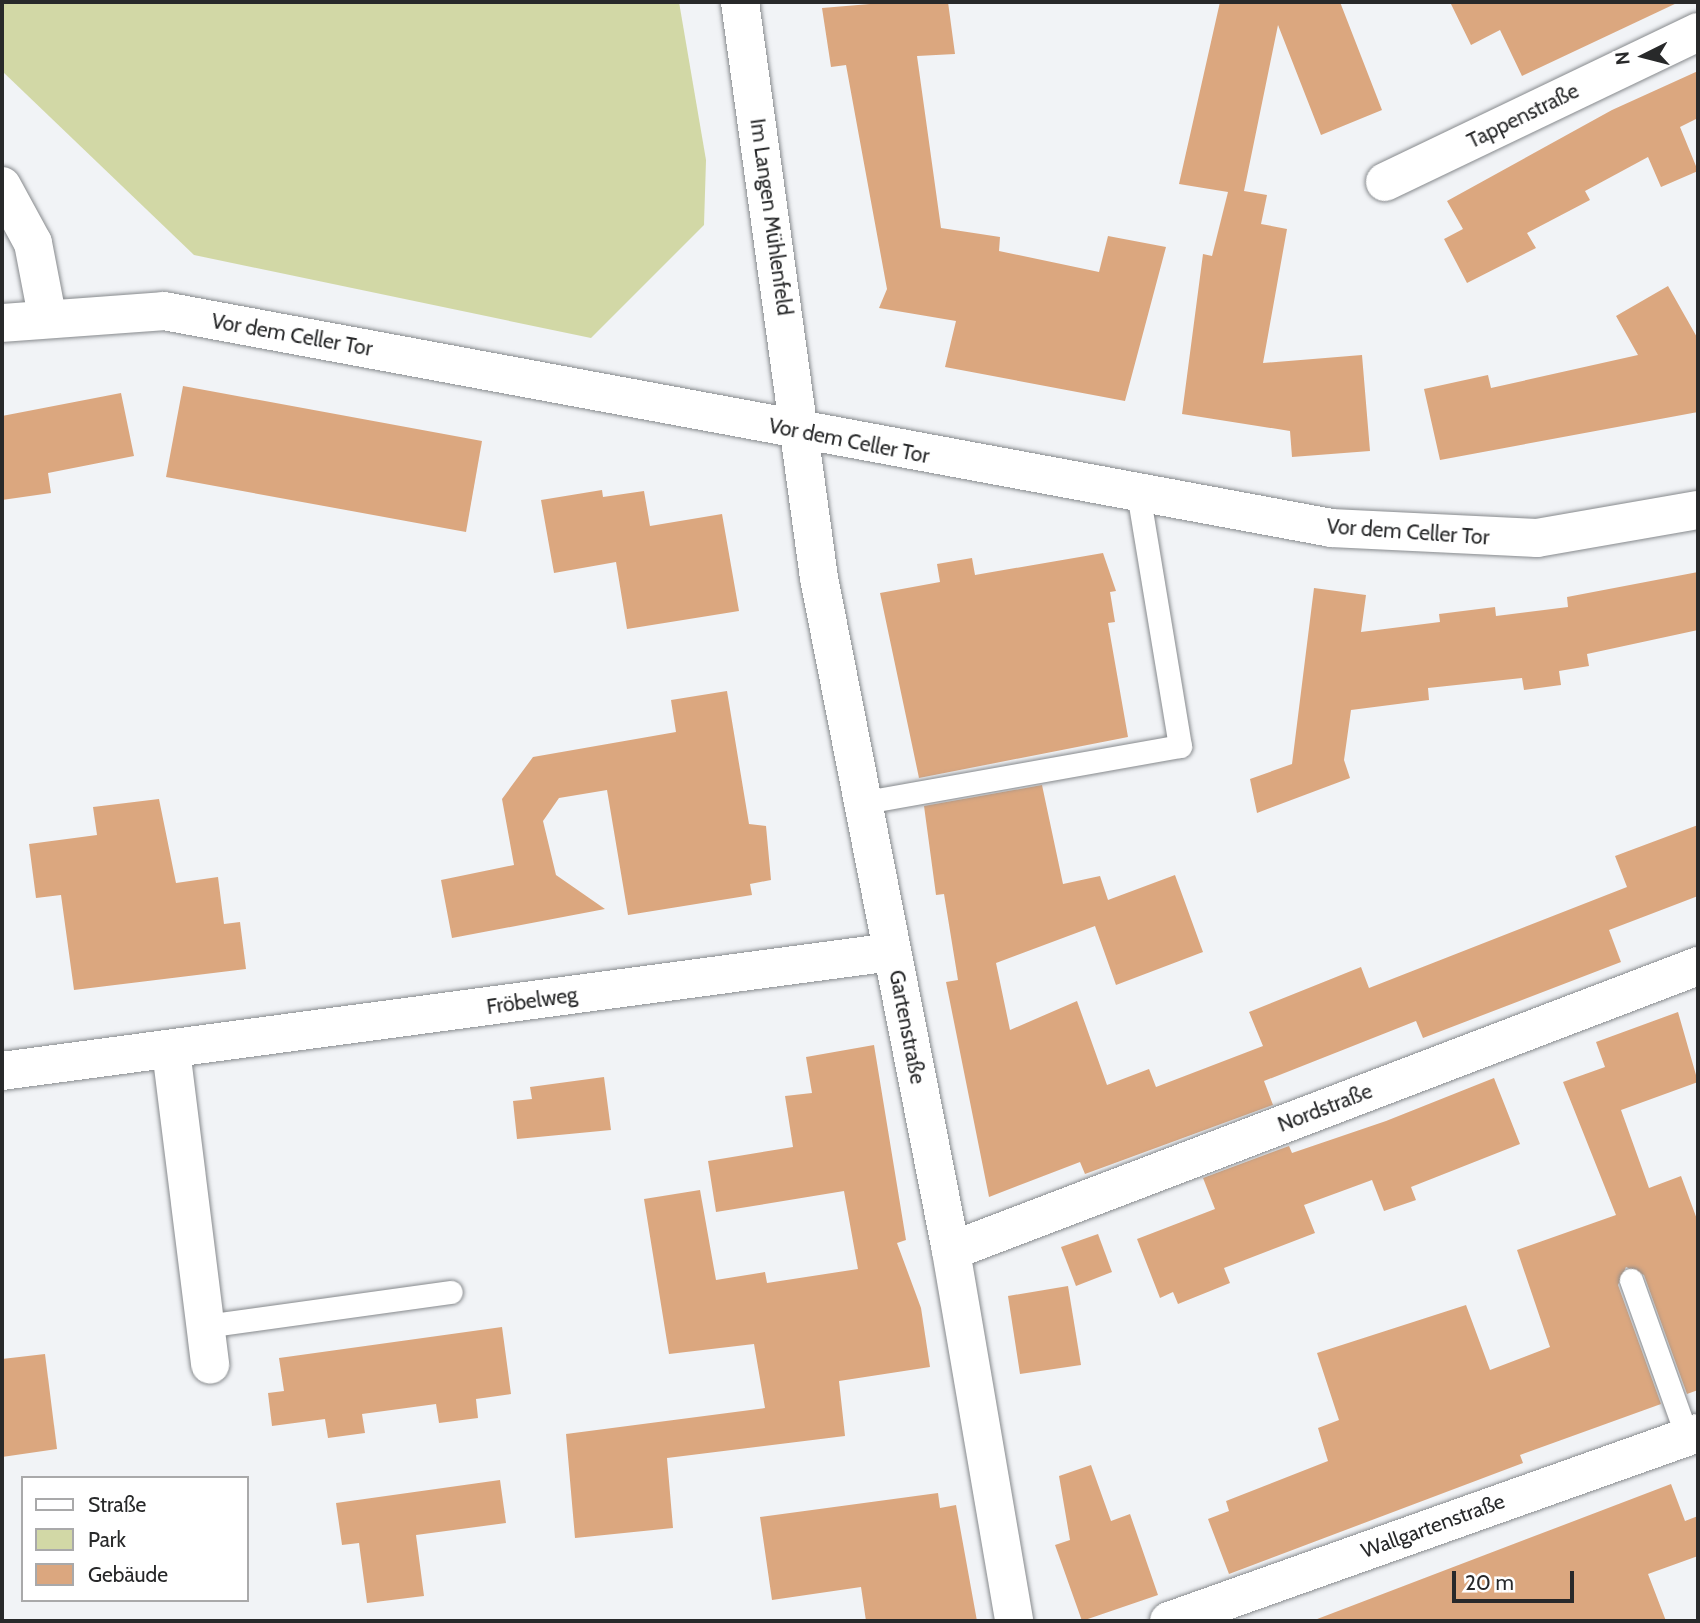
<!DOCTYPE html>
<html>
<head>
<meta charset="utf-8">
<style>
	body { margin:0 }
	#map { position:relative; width:1700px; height:1623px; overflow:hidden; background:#f1f3f6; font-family:Cabin,sans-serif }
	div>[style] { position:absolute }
	.green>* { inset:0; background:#d2d8a6 }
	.building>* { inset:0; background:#dba77f }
	.roads { filter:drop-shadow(0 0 2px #878a8d) drop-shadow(0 0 2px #878a8d) }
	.lane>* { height:23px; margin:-11.5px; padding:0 11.5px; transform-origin:11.5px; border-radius:11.5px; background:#fff }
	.street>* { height:38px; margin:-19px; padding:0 19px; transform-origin:19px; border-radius:19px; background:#fff }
	.secondary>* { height:38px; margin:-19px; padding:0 19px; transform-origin:19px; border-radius:19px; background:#fff }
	span { translate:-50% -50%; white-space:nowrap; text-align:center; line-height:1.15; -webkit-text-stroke:7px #fff; paint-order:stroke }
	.street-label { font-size:21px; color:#28292a }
	.frame { position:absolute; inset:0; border:4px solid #28292a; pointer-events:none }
	.legend { position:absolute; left:21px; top:1476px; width:228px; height:126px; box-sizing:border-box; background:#fff; border:2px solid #a9a9aa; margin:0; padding:9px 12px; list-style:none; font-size:21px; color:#28292a }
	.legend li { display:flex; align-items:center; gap:14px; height:35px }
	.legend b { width:35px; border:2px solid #a9a9aa }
	.north { position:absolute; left:1609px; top:21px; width:70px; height:70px; -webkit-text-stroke:5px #fff; paint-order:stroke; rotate:264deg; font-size:19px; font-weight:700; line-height:28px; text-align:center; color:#28292a }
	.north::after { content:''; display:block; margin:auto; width:24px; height:32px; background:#28292a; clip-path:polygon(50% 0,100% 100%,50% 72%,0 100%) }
	.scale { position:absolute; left:1452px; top:1571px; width:122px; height:32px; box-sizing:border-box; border:4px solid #28292a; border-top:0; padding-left:9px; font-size:21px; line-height:24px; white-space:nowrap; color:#28292a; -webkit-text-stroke:5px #fff; paint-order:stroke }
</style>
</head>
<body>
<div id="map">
	<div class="green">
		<i style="clip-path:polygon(2px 2px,679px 2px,706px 160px,704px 225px,591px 338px,194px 255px,2px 71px)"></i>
	</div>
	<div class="building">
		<i style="clip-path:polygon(894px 2px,948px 2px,955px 54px,917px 56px,941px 228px,1000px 237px,999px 251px,1099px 272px,1108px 236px,1166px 247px,1125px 401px,945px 367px,956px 321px,879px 308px,887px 289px,846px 65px,831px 67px,822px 8px)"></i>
		<i style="clip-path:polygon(1220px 2px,1340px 2px,1382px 110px,1321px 135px,1278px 25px,1244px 191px,1267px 195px,1261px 224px,1287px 229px,1263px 363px,1362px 355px,1370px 451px,1292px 457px,1290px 431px,1182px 414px,1203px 254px,1212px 256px,1228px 192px,1179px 184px)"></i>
		<i style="clip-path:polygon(1450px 2px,1679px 2px,1522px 76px,1500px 30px,1471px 45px)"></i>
		<i style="clip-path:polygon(1698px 71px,1698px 118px,1680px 127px,1698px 171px,1661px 187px,1648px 157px,1585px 191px,1590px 200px,1527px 233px,1536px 248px,1467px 283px,1444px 239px,1463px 229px,1447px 201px,1612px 110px)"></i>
		<i style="clip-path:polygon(1668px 286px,1698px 339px,1698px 412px,1440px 460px,1424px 389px,1488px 375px,1491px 388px,1638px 355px,1616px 316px)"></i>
		<i style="clip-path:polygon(183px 386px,482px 441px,466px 532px,166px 477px)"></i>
		<i style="clip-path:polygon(121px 393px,134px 456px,48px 473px,51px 493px,2px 500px,2px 416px)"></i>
		<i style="clip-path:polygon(602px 490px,603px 497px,644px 491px,650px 526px,722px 514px,739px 611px,627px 629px,616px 562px,554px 573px,541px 500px)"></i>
		<i style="clip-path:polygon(1103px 553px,1116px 591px,1110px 592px,1115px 622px,1108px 623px,1128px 737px,919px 778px,880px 593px,940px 582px,937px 564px,972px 558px,975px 575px)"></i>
		<i style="clip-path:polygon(1698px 572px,1698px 630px,1587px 654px,1589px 666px,1559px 671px,1561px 685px,1524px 690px,1522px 678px,1428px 688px,1429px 700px,1351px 710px,1344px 760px,1350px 778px,1257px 813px,1250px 779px,1292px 764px,1314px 588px,1366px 595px,1361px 632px,1440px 622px,1439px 614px,1495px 607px,1496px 616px,1568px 607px,1567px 597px)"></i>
		<i style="clip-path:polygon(727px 691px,749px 824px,766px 826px,771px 880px,750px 884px,752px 895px,628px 915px,607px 790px,559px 798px,543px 821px,556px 875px,605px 909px,452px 938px,441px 880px,514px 865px,502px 799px,533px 757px,676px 732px,671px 700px)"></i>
		<i style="clip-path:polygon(1042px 785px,1063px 884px,1100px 876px,1108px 900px,1175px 875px,1203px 952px,1116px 985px,1095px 926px,996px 963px,1010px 1030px,1077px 1001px,1107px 1085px,1149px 1069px,1156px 1087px,1263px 1046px,1249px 1012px,1361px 967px,1369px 988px,1627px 887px,1615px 856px,1698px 825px,1698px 896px,1609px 930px,1621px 962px,1423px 1038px,1416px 1021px,1264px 1081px,1273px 1105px,1085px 1174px,1080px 1162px,989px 1197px,946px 982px,958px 980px,944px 894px,936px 895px,924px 806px)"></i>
		<i style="clip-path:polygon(159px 799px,176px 883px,218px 877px,224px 924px,240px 922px,246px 969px,74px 990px,61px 895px,36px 898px,29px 844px,97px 835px,93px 807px)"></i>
		<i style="clip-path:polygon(1678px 1012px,1698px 1082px,1621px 1110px,1649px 1188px,1681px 1176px,1698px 1222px,1698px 1390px,1687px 1394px,1644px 1275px,1626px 1267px,1618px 1285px,1661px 1404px,1520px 1455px,1523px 1463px,1229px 1574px,1208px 1519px,1229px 1511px,1226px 1501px,1328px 1461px,1318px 1428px,1339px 1420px,1317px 1353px,1466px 1305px,1490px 1370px,1550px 1347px,1517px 1250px,1616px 1215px,1563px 1082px,1605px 1067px,1596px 1042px)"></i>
		<i style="clip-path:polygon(874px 1045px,906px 1240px,897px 1243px,921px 1308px,930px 1367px,839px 1381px,845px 1436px,667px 1458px,673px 1528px,575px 1538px,566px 1434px,765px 1408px,754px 1344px,669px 1354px,644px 1199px,700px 1190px,716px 1280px,765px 1272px,767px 1283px,858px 1269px,844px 1191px,716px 1212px,708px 1161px,793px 1147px,785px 1096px,812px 1093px,806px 1057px)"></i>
		<i style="clip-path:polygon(604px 1077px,611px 1130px,517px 1139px,513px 1101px,532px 1099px,530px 1087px)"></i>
		<i style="clip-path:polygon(1494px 1078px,1520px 1144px,1411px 1187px,1416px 1200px,1384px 1211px,1372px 1180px,1304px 1205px,1315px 1233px,1224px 1268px,1230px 1283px,1178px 1304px,1173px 1292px,1160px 1298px,1137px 1239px,1215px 1209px,1203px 1178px,1289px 1146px,1292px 1153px,1386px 1121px)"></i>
		<i style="clip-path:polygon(1098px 1234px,1112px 1272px,1076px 1286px,1061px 1247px)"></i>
		<i style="clip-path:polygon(1068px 1286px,1081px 1365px,1020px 1374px,1008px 1296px)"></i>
		<i style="clip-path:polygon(502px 1327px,511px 1394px,476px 1399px,478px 1418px,439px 1423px,436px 1404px,362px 1414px,365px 1433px,328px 1438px,325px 1419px,272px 1426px,268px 1393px,284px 1391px,279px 1358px)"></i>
		<i style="clip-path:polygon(45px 1354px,57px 1449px,2px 1457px,2px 1359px)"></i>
		<i style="clip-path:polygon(1091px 1465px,1111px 1521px,1130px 1514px,1158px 1595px,1082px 1621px,1055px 1545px,1070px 1540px,1059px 1476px)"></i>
		<i style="clip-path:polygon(500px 1480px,506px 1523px,416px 1535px,424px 1596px,367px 1603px,359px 1543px,342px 1545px,336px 1503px)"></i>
		<i style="clip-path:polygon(1671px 1484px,1685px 1521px,1698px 1516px,1698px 1556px,1648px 1574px,1666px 1621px,1312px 1621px)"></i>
		<i style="clip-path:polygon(938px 1493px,940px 1508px,956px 1505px,977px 1621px,866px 1621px,861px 1587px,772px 1600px,760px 1517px)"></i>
	</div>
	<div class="roads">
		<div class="lane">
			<i style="left:860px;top:803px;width:325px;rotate:-10.1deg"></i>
			<i style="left:1180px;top:746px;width:252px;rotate:-99.4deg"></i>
			<i style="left:1631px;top:1280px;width:166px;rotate:70.3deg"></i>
			<i style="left:205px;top:1326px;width:248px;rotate:-7.9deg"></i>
		</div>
		<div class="street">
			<i style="left:740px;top:2px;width:581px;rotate:82.19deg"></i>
			<i style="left:819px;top:578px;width:686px;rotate:78.9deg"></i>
			<i style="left:951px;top:1251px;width:375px;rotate:80.3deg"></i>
			<i style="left:1385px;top:182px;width:347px;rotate:-25.6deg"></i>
			<i style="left:171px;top:1050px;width:317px;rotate:82.9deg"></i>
			<i style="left:2px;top:1071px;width:898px;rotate:-7.62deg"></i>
			<i style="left:951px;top:1251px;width:800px;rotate:-20.88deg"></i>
			<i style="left:1169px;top:1621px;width:561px;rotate:-19.56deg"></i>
		</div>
		<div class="secondary">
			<i style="left:2px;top:186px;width:65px;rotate:61.5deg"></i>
			<i style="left:33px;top:243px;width:74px;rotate:79.1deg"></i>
			<i style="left:2px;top:323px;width:162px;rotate:-4.2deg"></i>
			<i style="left:164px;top:311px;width:1187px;rotate:10.53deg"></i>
			<i style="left:1331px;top:528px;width:206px;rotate:2.8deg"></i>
			<i style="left:1537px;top:538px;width:163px;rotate:-9.9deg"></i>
		</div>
	</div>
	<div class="street-label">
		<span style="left:1523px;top:116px;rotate:-26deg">Tappenstraße</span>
		<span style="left:771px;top:217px;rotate:82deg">Im Langen Mühlenfeld</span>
		<span style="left:292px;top:335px;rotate:10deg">Vor dem Celler Tor</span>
		<span style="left:849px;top:441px;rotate:11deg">Vor dem Celler Tor</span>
		<span style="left:1408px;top:532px;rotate:4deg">Vor dem Celler Tor</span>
		<span style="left:532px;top:1001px;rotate:-8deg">Fröbelweg</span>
		<span style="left:907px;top:1027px;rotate:79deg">Gartenstraße</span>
		<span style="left:1325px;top:1108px;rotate:-21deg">Nordstraße</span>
		<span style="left:1433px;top:1526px;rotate:-20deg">Wallgartenstraße</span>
	</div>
	<div class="frame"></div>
	<ul class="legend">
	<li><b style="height:9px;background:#fff"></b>Straße</li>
	<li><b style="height:19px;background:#d2d8a6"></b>Park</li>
	<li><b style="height:19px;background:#dba77f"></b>Gebäude</li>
	</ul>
	<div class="north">N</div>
	<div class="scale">20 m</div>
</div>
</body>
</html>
